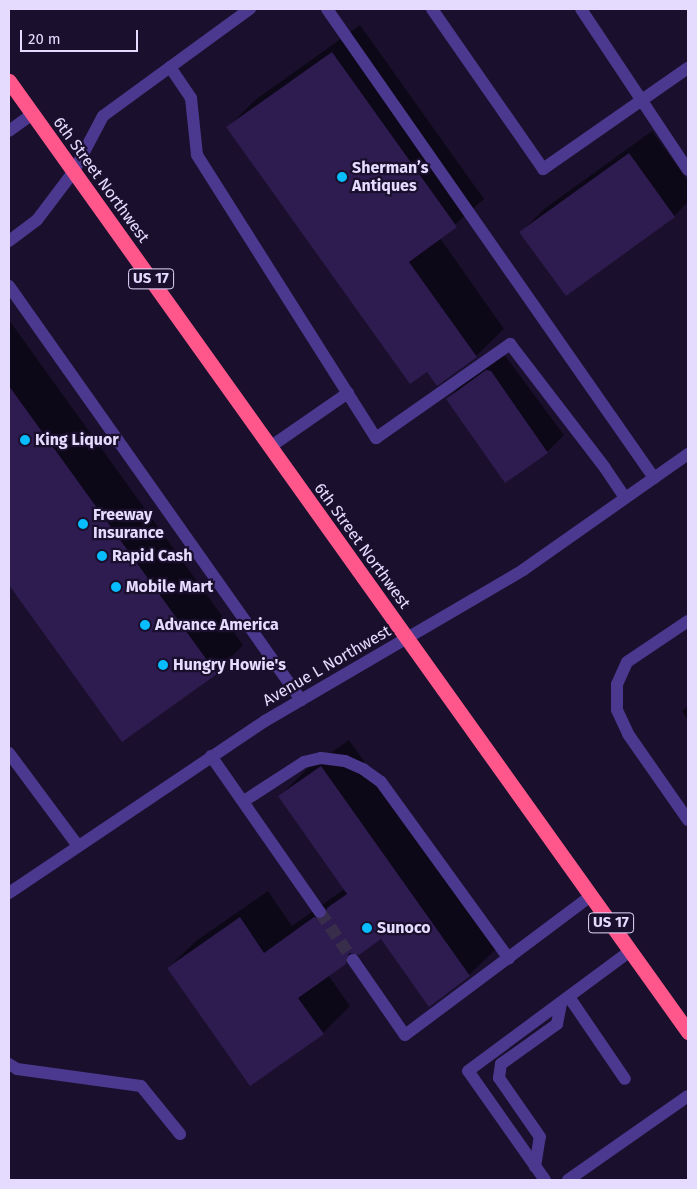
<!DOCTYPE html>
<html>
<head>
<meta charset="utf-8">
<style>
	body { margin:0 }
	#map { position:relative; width:697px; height:1189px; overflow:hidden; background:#1a102d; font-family:"Fira Sans",sans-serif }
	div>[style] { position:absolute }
	.shadow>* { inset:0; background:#0007 }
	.building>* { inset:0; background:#2e1b4f }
	.minor-tunnel>* { height:12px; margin-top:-6px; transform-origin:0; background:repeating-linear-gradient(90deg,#382e4c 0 12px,transparent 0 18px) }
	.minor>* { height:12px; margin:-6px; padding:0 6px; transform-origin:6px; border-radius:6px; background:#4a398e }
	.highway>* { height:15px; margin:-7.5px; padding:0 7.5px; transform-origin:7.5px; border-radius:7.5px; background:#ff568b }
	.dots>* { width:14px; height:14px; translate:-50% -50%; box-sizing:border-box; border:2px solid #1a102d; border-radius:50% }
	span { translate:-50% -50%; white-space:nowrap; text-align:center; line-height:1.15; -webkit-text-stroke:4.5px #1a102d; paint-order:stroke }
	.shield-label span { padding:1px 4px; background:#1a102d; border:1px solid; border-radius:4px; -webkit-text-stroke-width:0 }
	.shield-label { font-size:15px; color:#e5dbff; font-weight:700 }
	.poi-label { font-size:16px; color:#e5dbff; font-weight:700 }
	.left { translate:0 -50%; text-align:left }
	.street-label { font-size:16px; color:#e5dbff }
	.frame { position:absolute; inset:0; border:10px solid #e5dbff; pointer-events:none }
	.scale { position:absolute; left:20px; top:30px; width:118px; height:22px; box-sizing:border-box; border:2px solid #e5dbff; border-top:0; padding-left:6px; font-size:15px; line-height:18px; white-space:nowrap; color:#e5dbff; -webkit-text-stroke:4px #1a102d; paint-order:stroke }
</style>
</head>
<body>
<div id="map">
	<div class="shadow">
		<i style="clip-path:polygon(360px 25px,484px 199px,440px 238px,504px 329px,476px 356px,228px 127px,255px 100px)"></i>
		<i style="clip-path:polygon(652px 131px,688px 181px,688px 202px,674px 216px,521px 232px,544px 209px)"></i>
		<i style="clip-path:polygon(9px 320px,243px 645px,216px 673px,122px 740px,9px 583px)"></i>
		<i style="clip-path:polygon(504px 354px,564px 435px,547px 452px,505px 481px,447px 399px,464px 382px)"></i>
		<i style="clip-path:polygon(688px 706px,688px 720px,682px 711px)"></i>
		<i style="clip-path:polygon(349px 740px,497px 948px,469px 975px,382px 938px,328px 975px,350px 1006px,323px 1033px,168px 968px,196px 941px,268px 891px,292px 926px,343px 890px,347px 891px,280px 796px,307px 769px)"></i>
	</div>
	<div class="building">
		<i style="clip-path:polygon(332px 52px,457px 227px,409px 262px,477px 357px,437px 386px,427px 372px,410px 384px,226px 127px)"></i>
		<i style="clip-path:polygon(629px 153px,675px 217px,566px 296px,519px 232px)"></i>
		<i style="clip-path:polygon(486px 370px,491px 371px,548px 453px,505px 483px,446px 399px)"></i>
		<i style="clip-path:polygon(9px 386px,217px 674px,122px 742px,9px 585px)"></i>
		<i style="clip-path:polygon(321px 766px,470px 976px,429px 1007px,381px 939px,359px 955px,349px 953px,346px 964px,298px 998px,324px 1034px,250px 1086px,167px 968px,240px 917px,264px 953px,314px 917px,324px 919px,327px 908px,347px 894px,278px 796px)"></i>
	</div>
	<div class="minor-tunnel">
		<i style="left:320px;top:912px;width:58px;rotate:55.5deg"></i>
	</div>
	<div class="minor">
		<i style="left:327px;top:9px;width:572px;rotate:55.11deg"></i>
		<i style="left:432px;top:9px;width:195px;rotate:55.2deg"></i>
		<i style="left:543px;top:169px;width:177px;rotate:-34.9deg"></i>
		<i style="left:581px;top:9px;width:193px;rotate:56.4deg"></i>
		<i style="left:170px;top:67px;width:37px;rotate:56deg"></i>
		<i style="left:191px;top:98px;width:57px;rotate:84deg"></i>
		<i style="left:197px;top:155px;width:335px;rotate:57.7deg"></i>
		<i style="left:376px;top:438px;width:164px;rotate:-35deg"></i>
		<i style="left:510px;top:344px;width:156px;rotate:52.5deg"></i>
		<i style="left:605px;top:468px;width:36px;rotate:56deg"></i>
		<i style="left:9px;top:131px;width:29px;rotate:-36deg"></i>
		<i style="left:9px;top:241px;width:35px;rotate:-37deg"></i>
		<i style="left:37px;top:220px;width:61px;rotate:-52.9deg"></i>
		<i style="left:74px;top:171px;width:62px;rotate:-62.2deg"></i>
		<i style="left:103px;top:116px;width:182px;rotate:-36.1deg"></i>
		<i style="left:9px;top:286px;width:507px;rotate:54.8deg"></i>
		<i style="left:270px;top:447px;width:95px;rotate:-34.7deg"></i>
		<i style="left:688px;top:621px;width:73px;rotate:146.1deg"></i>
		<i style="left:627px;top:662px;width:24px;rotate:114deg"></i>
		<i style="left:617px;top:684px;width:26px;rotate:90deg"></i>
		<i style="left:617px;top:710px;width:26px;rotate:65deg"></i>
		<i style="left:628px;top:734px;width:105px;rotate:55.1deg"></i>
		<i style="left:9px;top:753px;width:116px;rotate:53.4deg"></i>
		<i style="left:211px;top:756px;width:190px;rotate:55.1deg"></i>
		<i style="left:244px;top:801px;width:72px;rotate:-33deg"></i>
		<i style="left:304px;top:762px;width:17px;rotate:-13deg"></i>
		<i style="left:321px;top:758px;width:24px;rotate:7deg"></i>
		<i style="left:345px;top:761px;width:20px;rotate:24deg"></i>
		<i style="left:363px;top:769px;width:22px;rotate:36deg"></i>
		<i style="left:381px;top:782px;width:218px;rotate:54.1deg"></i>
		<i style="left:9px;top:893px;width:308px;rotate:-33.9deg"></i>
		<i style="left:265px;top:721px;width:299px;rotate:-30.3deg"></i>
		<i style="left:523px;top:570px;width:202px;rotate:-35.1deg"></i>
		<i style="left:353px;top:960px;width:91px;rotate:55.3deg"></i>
		<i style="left:405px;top:1035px;width:232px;rotate:-36.8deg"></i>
		<i style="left:569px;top:997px;width:99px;rotate:55.7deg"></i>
		<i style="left:9px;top:1064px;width:9px;rotate:32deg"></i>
		<i style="left:17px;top:1069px;width:125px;rotate:7.8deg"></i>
		<i style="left:141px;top:1086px;width:62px;rotate:50.9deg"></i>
		<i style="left:535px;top:1167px;width:30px;rotate:-81deg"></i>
		<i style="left:540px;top:1137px;width:72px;rotate:-124.8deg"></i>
		<i style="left:499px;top:1078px;width:14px;rotate:-82deg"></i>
		<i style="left:501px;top:1064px;width:69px;rotate:-35.5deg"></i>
		<i style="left:557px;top:1024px;width:21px;rotate:-79deg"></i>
		<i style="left:545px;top:1180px;width:133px;rotate:-125.2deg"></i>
		<i style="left:468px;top:1071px;width:202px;rotate:-36.5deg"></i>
		<i style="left:568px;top:1180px;width:146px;rotate:-35deg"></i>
	</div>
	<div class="highway">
		<i style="left:9px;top:81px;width:1169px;rotate:54.47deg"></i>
	</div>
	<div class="dots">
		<i style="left:342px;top:177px;background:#07bcff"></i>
		<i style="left:25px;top:440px;background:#07bcff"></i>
		<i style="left:83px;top:524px;background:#07bcff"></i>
		<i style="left:102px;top:556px;background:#07bcff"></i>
		<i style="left:116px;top:587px;background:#07bcff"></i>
		<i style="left:145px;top:625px;background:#07bcff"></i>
		<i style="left:163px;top:665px;background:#07bcff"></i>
		<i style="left:367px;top:928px;background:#07bcff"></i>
	</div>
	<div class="shield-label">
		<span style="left:151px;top:279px">US 17</span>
		<span style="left:611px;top:923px">US 17</span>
	</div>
	<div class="poi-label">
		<span class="left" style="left:352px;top:177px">Sherman’s<br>Antiques</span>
		<span class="left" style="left:35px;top:440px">King Liquor</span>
		<span class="left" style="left:93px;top:524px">Freeway<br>Insurance</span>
		<span class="left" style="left:112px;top:556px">Rapid Cash</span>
		<span class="left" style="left:126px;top:587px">Mobile Mart</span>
		<span class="left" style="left:155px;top:625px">Advance America</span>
		<span class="left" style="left:173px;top:665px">Hungry Howie's</span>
		<span class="left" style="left:377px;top:928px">Sunoco</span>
	</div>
	<div class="street-label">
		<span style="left:101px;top:180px;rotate:54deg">6th Street Northwest</span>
		<span style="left:362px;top:546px;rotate:54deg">6th Street Northwest</span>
		<span style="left:327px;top:666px;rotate:-30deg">Avenue L Northwest</span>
	</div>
	<div class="frame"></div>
	<div class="scale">20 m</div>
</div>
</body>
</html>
